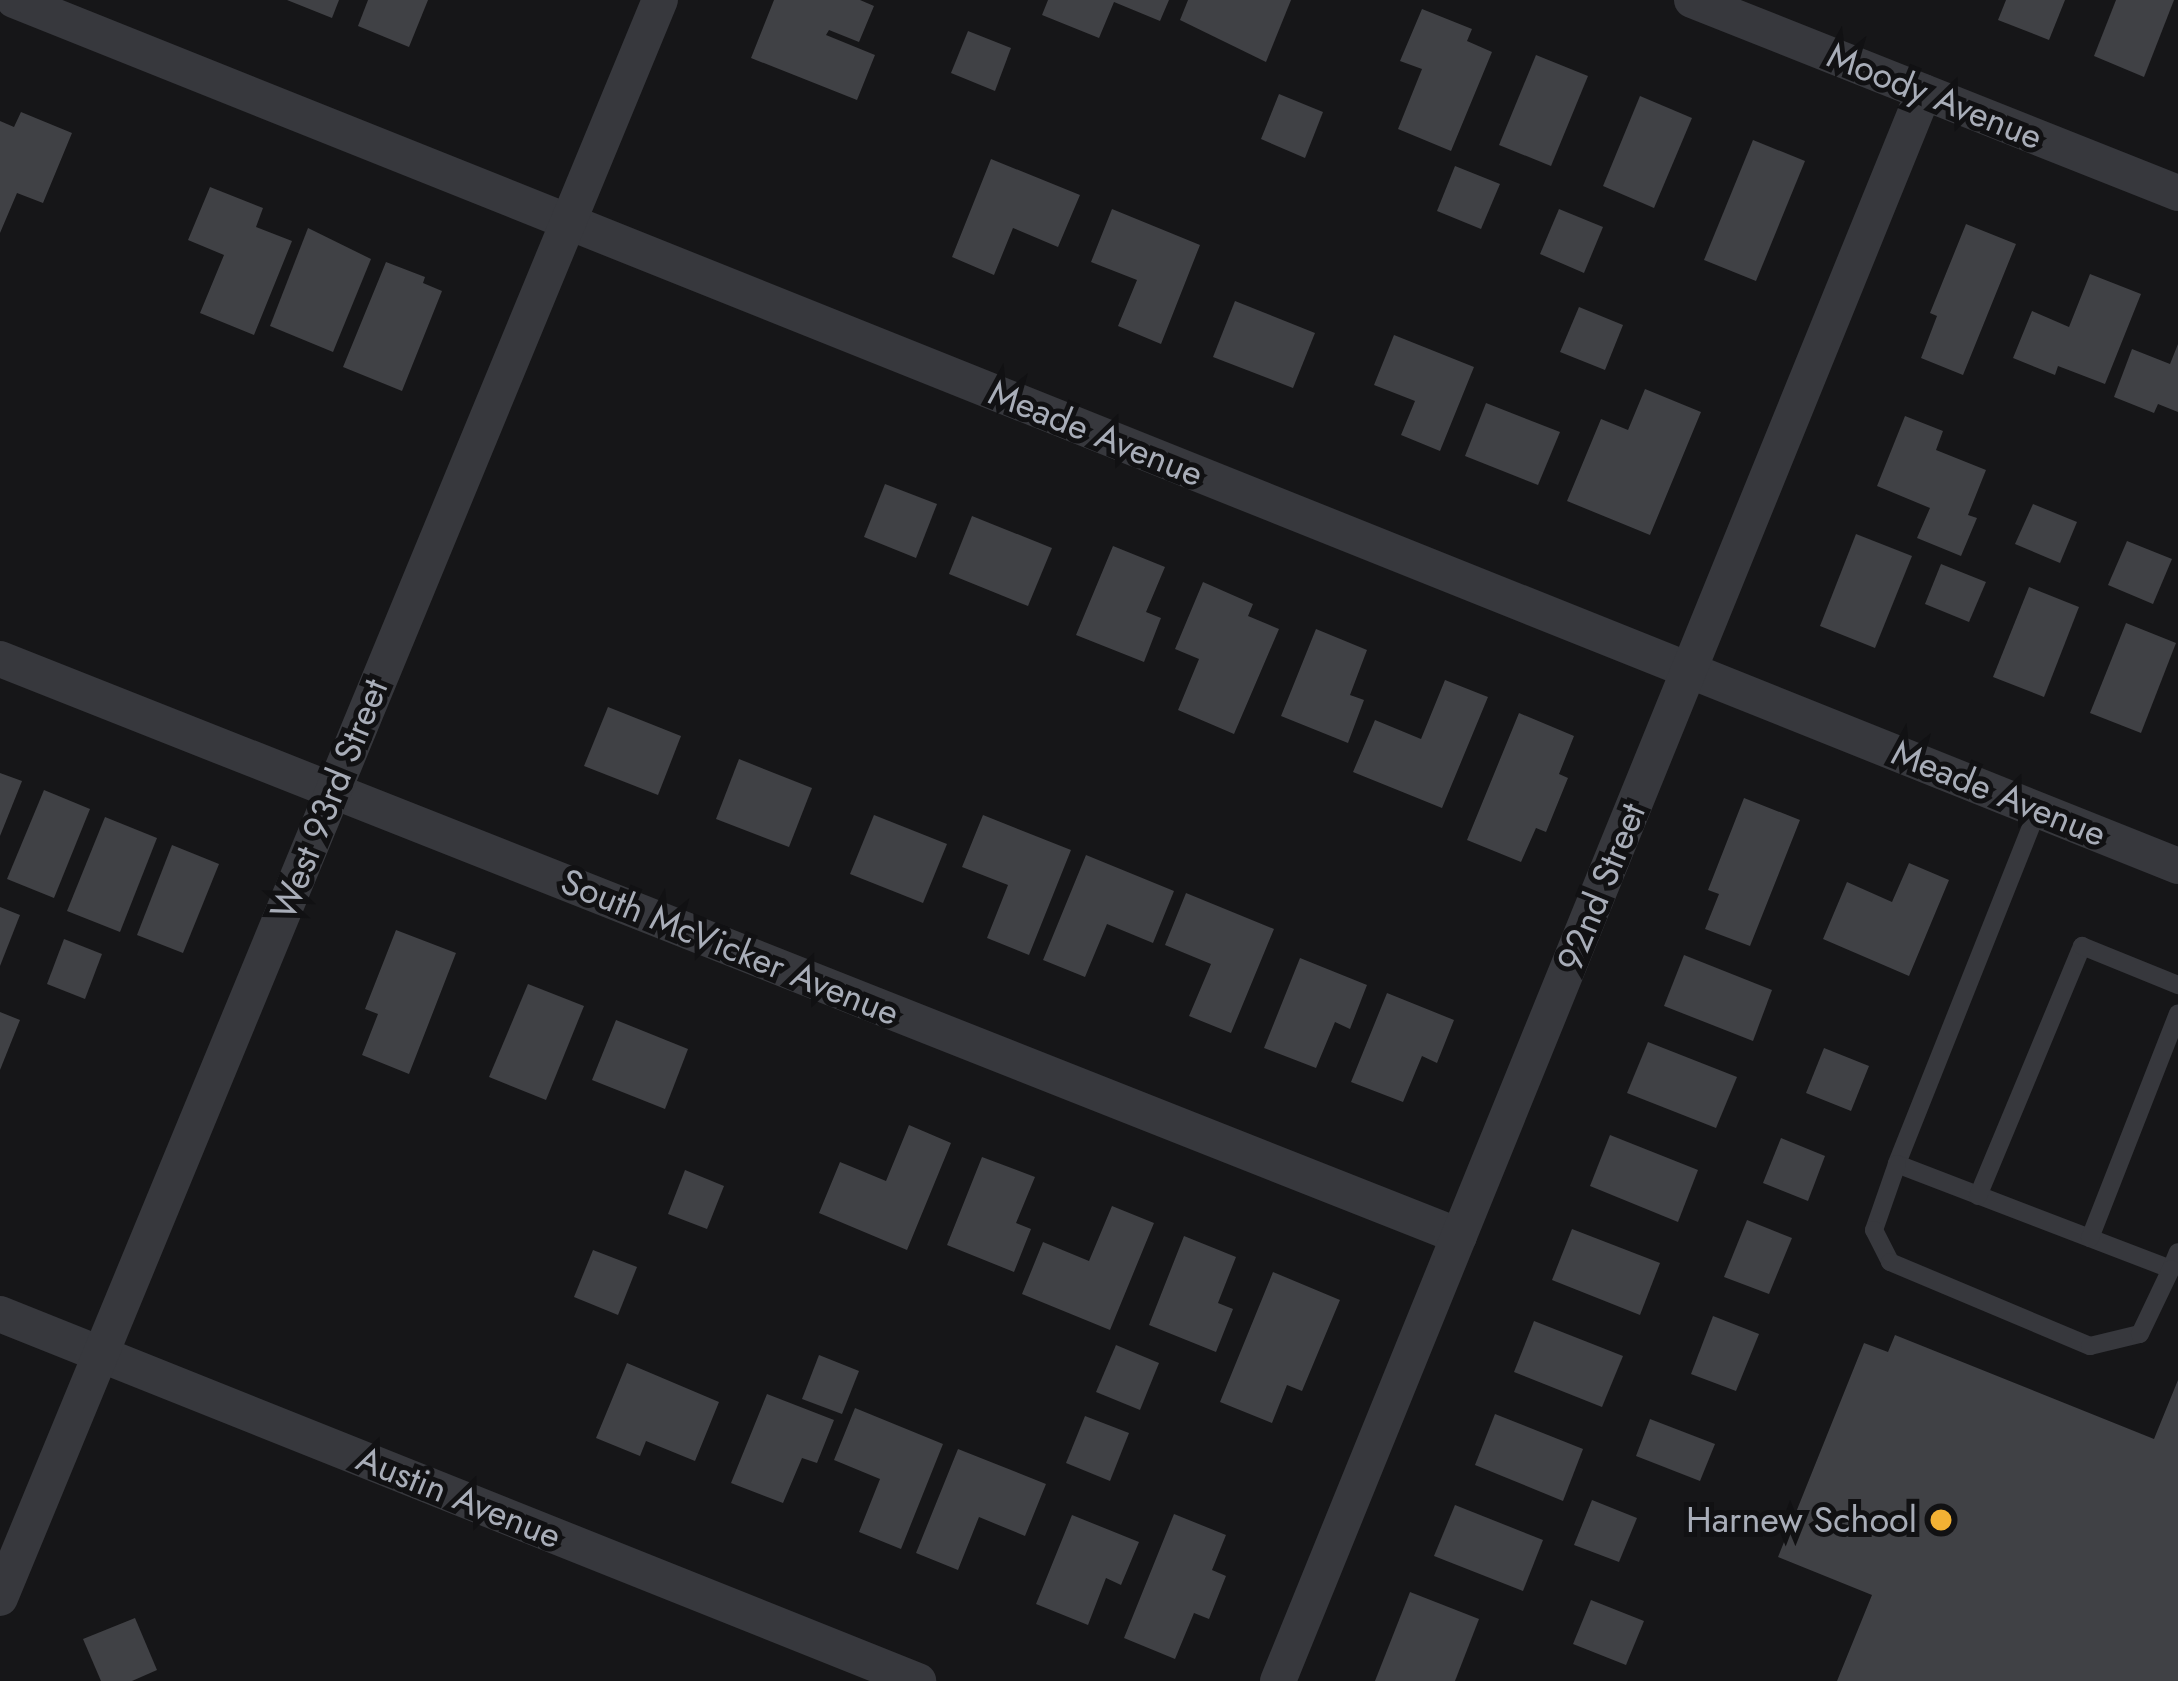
<!DOCTYPE html>
<html>
<head>
<meta charset="utf-8">
<style>
	body { margin:0 }
	#map { position:relative; width:2178px; height:1681px; overflow:hidden; background:#161618; font-family:Jost,sans-serif }
	div>[style] { position:absolute }
	.building>* { inset:0; background:#404145 }
	.service>* { height:18px; margin:-9px; padding:0 9px; transform-origin:9px; border-radius:9px; background:#37383d }
	.minor>* { height:36px; margin:-18px; padding:0 18px; transform-origin:18px; border-radius:18px; background:#37383d }
	.dots>* { width:33px; height:33px; translate:-50% -50%; box-sizing:border-box; border:6px solid #111113; border-radius:50% }
	span { translate:-50% -50%; white-space:nowrap; text-align:center; line-height:1.15; -webkit-text-stroke:10px #111113; paint-order:stroke }
	.street-label { font-size:36px; color:#a8adb8 }
	.poi-label { font-size:36px; color:#a8adb8 }
	.right { translate:-100% -50%; text-align:right }
</style>
</head>
<body>
<div id="map">
	<div class="building">
		<i style="clip-path:polygon(287px 0,339px 0,332px 18px)"></i>
		<i style="clip-path:polygon(368px 0,428px 0,409px 47px,358px 26px)"></i>
		<i style="clip-path:polygon(774px 0,860px 0,874px 6px,859px 42px,829px 30px,826px 35px,875px 55px,857px 100px,751px 58px)"></i>
		<i style="clip-path:polygon(1048px 0,1169px 0,1160px 21px,1114px 2px,1099px 38px,1042px 15px)"></i>
		<i style="clip-path:polygon(1188px 0,1291px 0,1266px 62px,1180px 20px)"></i>
		<i style="clip-path:polygon(2006px 0,2065px 0,2049px 40px,1998px 20px)"></i>
		<i style="clip-path:polygon(2116px 0,2174px 0,2144px 77px,2094px 56px)"></i>
		<i style="clip-path:polygon(1422px 9px,1472px 29px,1467px 41px,1492px 52px,1451px 151px,1398px 129px,1422px 69px,1400px 61px)"></i>
		<i style="clip-path:polygon(968px 31px,1011px 48px,995px 91px,951px 73px)"></i>
		<i style="clip-path:polygon(1536px 55px,1588px 76px,1551px 166px,1499px 145px)"></i>
		<i style="clip-path:polygon(1279px 94px,1323px 112px,1305px 158px,1261px 139px)"></i>
		<i style="clip-path:polygon(1640px 96px,1692px 118px,1654px 208px,1603px 186px)"></i>
		<i style="clip-path:polygon(21px 112px,72px 133px,43px 203px,17px 193px,0 233px,0 121px,14px 127px)"></i>
		<i style="clip-path:polygon(1753px 140px,1805px 161px,1756px 281px,1704px 260px)"></i>
		<i style="clip-path:polygon(991px 159px,1080px 195px,1058px 247px,1013px 228px,994px 275px,952px 257px)"></i>
		<i style="clip-path:polygon(1455px 166px,1500px 184px,1481px 229px,1437px 211px)"></i>
		<i style="clip-path:polygon(210px 187px,263px 208px,256px 227px,292px 241px,254px 335px,200px 313px,224px 255px,188px 240px)"></i>
		<i style="clip-path:polygon(1112px 209px,1200px 245px,1161px 344px,1118px 326px,1137px 280px,1091px 262px)"></i>
		<i style="clip-path:polygon(1559px 209px,1603px 227px,1584px 273px,1540px 254px)"></i>
		<i style="clip-path:polygon(1966px 224px,2016px 244px,1963px 375px,1921px 358px,1937px 316px,1930px 313px)"></i>
		<i style="clip-path:polygon(308px 228px,371px 259px,333px 352px,270px 326px)"></i>
		<i style="clip-path:polygon(386px 262px,425px 277px,423px 283px,442px 291px,402px 391px,343px 367px)"></i>
		<i style="clip-path:polygon(2090px 274px,2141px 294px,2105px 384px,2058px 366px,2055px 375px,2013px 358px,2032px 311px,2069px 327px)"></i>
		<i style="clip-path:polygon(1235px 301px,1315px 333px,1293px 388px,1213px 357px)"></i>
		<i style="clip-path:polygon(1579px 307px,1623px 325px,1605px 370px,1560px 352px)"></i>
		<i style="clip-path:polygon(1394px 335px,1474px 367px,1440px 451px,1401px 435px,1415px 401px,1374px 385px)"></i>
		<i style="clip-path:polygon(2178px 344px,2178px 412px,2158px 404px,2154px 413px,2114px 397px,2132px 349px,2170px 364px)"></i>
		<i style="clip-path:polygon(1645px 389px,1701px 412px,1650px 535px,1567px 501px,1601px 419px,1628px 430px)"></i>
		<i style="clip-path:polygon(1486px 403px,1560px 432px,1538px 485px,1465px 456px)"></i>
		<i style="clip-path:polygon(1905px 416px,1943px 431px,1936px 450px,1986px 470px,1968px 515px,1977px 518px,1961px 556px,1917px 538px,1930px 508px,1877px 486px)"></i>
		<i style="clip-path:polygon(885px 484px,937px 504px,916px 558px,864px 537px)"></i>
		<i style="clip-path:polygon(2033px 504px,2077px 522px,2060px 563px,2015px 544px)"></i>
		<i style="clip-path:polygon(972px 516px,1052px 548px,1028px 606px,949px 574px)"></i>
		<i style="clip-path:polygon(1856px 534px,1912px 556px,1875px 648px,1820px 626px)"></i>
		<i style="clip-path:polygon(2127px 541px,2172px 559px,2153px 604px,2108px 585px)"></i>
		<i style="clip-path:polygon(1113px 546px,1165px 567px,1146px 612px,1161px 618px,1144px 662px,1076px 635px)"></i>
		<i style="clip-path:polygon(1941px 564px,1986px 582px,1969px 622px,1925px 604px)"></i>
		<i style="clip-path:polygon(1203px 582px,1253px 604px,1248px 616px,1279px 629px,1234px 734px,1178px 710px,1199px 659px,1175px 649px)"></i>
		<i style="clip-path:polygon(2029px 587px,2079px 607px,2044px 697px,1993px 677px)"></i>
		<i style="clip-path:polygon(2126px 623px,2176px 643px,2141px 733px,2090px 713px)"></i>
		<i style="clip-path:polygon(1316px 629px,1367px 650px,1350px 695px,1364px 700px,1348px 743px,1281px 716px)"></i>
		<i style="clip-path:polygon(1445px 680px,1488px 697px,1442px 808px,1353px 772px,1375px 720px,1421px 739px)"></i>
		<i style="clip-path:polygon(608px 707px,681px 736px,658px 795px,584px 766px)"></i>
		<i style="clip-path:polygon(1519px 713px,1574px 736px,1559px 774px,1568px 778px,1546px 832px,1536px 828px,1521px 862px,1467px 840px)"></i>
		<i style="clip-path:polygon(739px 759px,812px 788px,789px 847px,716px 819px)"></i>
		<i style="clip-path:polygon(0 773px,22px 781px,0 836px)"></i>
		<i style="clip-path:polygon(44px 790px,90px 809px,54px 898px,7px 879px)"></i>
		<i style="clip-path:polygon(1744px 798px,1800px 820px,1750px 946px,1705px 929px,1719px 894px,1708px 890px)"></i>
		<i style="clip-path:polygon(874px 815px,947px 844px,923px 903px,850px 874px)"></i>
		<i style="clip-path:polygon(983px 815px,1071px 850px,1029px 955px,987px 938px,1008px 885px,962px 867px)"></i>
		<i style="clip-path:polygon(105px 817px,157px 838px,120px 932px,67px 911px)"></i>
		<i style="clip-path:polygon(172px 845px,219px 864px,183px 953px,137px 935px)"></i>
		<i style="clip-path:polygon(1086px 855px,1174px 891px,1153px 943px,1107px 924px,1085px 977px,1043px 960px)"></i>
		<i style="clip-path:polygon(1909px 863px,1949px 880px,1909px 976px,1823px 939px,1847px 882px,1892px 902px)"></i>
		<i style="clip-path:polygon(1186px 893px,1274px 929px,1231px 1033px,1189px 1016px,1211px 964px,1165px 945px)"></i>
		<i style="clip-path:polygon(0 907px,20px 915px,0 966px)"></i>
		<i style="clip-path:polygon(396px 930px,456px 953px,409px 1074px,362px 1055px,378px 1014px,365px 1009px)"></i>
		<i style="clip-path:polygon(64px 939px,102px 954px,85px 999px,47px 984px)"></i>
		<i style="clip-path:polygon(1684px 955px,1772px 990px,1753px 1041px,1664px 1006px)"></i>
		<i style="clip-path:polygon(1300px 958px,1367px 985px,1350px 1029px,1335px 1022px,1316px 1068px,1264px 1048px)"></i>
		<i style="clip-path:polygon(528px 984px,584px 1006px,546px 1100px,489px 1077px)"></i>
		<i style="clip-path:polygon(1387px 993px,1454px 1020px,1437px 1063px,1422px 1056px,1403px 1102px,1351px 1082px)"></i>
		<i style="clip-path:polygon(0 1012px,20px 1020px,0 1070px)"></i>
		<i style="clip-path:polygon(616px 1020px,688px 1049px,665px 1109px,592px 1080px)"></i>
		<i style="clip-path:polygon(1648px 1042px,1737px 1077px,1716px 1128px,1627px 1093px)"></i>
		<i style="clip-path:polygon(1824px 1048px,1869px 1066px,1851px 1111px,1806px 1093px)"></i>
		<i style="clip-path:polygon(909px 1125px,951px 1143px,907px 1250px,819px 1213px,840px 1162px,886px 1181px)"></i>
		<i style="clip-path:polygon(1610px 1135px,1698px 1170px,1678px 1222px,1590px 1186px)"></i>
		<i style="clip-path:polygon(1781px 1138px,1825px 1156px,1808px 1201px,1763px 1183px)"></i>
		<i style="clip-path:polygon(982px 1157px,1035px 1177px,1016px 1223px,1031px 1229px,1014px 1272px,947px 1245px)"></i>
		<i style="clip-path:polygon(685px 1170px,724px 1186px,707px 1229px,668px 1214px)"></i>
		<i style="clip-path:polygon(1112px 1206px,1154px 1223px,1110px 1330px,1022px 1294px,1043px 1242px,1089px 1261px)"></i>
		<i style="clip-path:polygon(1747px 1220px,1792px 1238px,1769px 1294px,1724px 1277px)"></i>
		<i style="clip-path:polygon(1572px 1229px,1660px 1263px,1640px 1315px,1552px 1280px)"></i>
		<i style="clip-path:polygon(1184px 1236px,1236px 1257px,1218px 1303px,1233px 1309px,1216px 1352px,1149px 1325px)"></i>
		<i style="clip-path:polygon(593px 1250px,637px 1267px,618px 1315px,574px 1297px)"></i>
		<i style="clip-path:polygon(1273px 1272px,1340px 1300px,1302px 1391px,1287px 1385px,1272px 1423px,1220px 1402px)"></i>
		<i style="clip-path:polygon(1713px 1316px,1759px 1334px,1736px 1391px,1691px 1374px)"></i>
		<i style="clip-path:polygon(1534px 1321px,1623px 1356px,1602px 1407px,1514px 1372px)"></i>
		<i style="clip-path:polygon(1895px 1335px,2154px 1439px,2178px 1380px,2178px 1681px,1837px 1681px,1872px 1595px,1778px 1557px,1864px 1343px,1888px 1352px)"></i>
		<i style="clip-path:polygon(1116px 1345px,1159px 1363px,1140px 1410px,1096px 1392px)"></i>
		<i style="clip-path:polygon(819px 1355px,859px 1371px,842px 1414px,802px 1399px)"></i>
		<i style="clip-path:polygon(627px 1363px,719px 1402px,695px 1461px,646px 1441px,640px 1456px,596px 1438px)"></i>
		<i style="clip-path:polygon(767px 1394px,834px 1420px,817px 1463px,802px 1458px,783px 1503px,731px 1483px)"></i>
		<i style="clip-path:polygon(855px 1408px,943px 1444px,901px 1549px,859px 1532px,880px 1479px,834px 1460px)"></i>
		<i style="clip-path:polygon(1495px 1414px,1583px 1449px,1563px 1501px,1475px 1465px)"></i>
		<i style="clip-path:polygon(1085px 1416px,1129px 1433px,1110px 1481px,1066px 1463px)"></i>
		<i style="clip-path:polygon(1650px 1419px,1715px 1444px,1700px 1481px,1636px 1456px)"></i>
		<i style="clip-path:polygon(958px 1449px,1046px 1484px,1025px 1536px,979px 1517px,958px 1570px,916px 1553px)"></i>
		<i style="clip-path:polygon(1592px 1500px,1637px 1518px,1619px 1562px,1574px 1545px)"></i>
		<i style="clip-path:polygon(1455px 1505px,1543px 1540px,1523px 1591px,1434px 1556px)"></i>
		<i style="clip-path:polygon(1174px 1514px,1226px 1535px,1212px 1570px,1226px 1576px,1209px 1619px,1194px 1613px,1175px 1659px,1124px 1638px)"></i>
		<i style="clip-path:polygon(1072px 1515px,1139px 1542px,1121px 1585px,1106px 1578px,1088px 1625px,1036px 1604px)"></i>
		<i style="clip-path:polygon(1410px 1592px,1479px 1619px,1455px 1681px,1375px 1681px)"></i>
		<i style="clip-path:polygon(1591px 1600px,1644px 1621px,1626px 1665px,1573px 1644px)"></i>
		<i style="clip-path:polygon(135px 1618px,157px 1670px,132px 1681px,101px 1681px,83px 1639px)"></i>
	</div>
	<div class="service">
		<i style="left:2038px;top:809px;width:382px;rotate:111.7deg"></i>
		<i style="left:1897px;top:1164px;width:293px;rotate:21deg"></i>
		<i style="left:2171px;top:1269px;width:18px;rotate:-68deg"></i>
		<i style="left:1897px;top:1164px;width:70px;rotate:109.2deg"></i>
		<i style="left:1874px;top:1230px;width:36px;rotate:63deg"></i>
		<i style="left:1890px;top:1262px;width:217px;rotate:22.8deg"></i>
		<i style="left:2090px;top:1346px;width:51px;rotate:-13.5deg"></i>
		<i style="left:2140px;top:1334px;width:72px;rotate:-64.5deg"></i>
		<i style="left:1978px;top:1196px;width:271px;rotate:-67.4deg"></i>
		<i style="left:2082px;top:946px;width:104px;rotate:22.1deg"></i>
		<i style="left:2090px;top:1238px;width:241px;rotate:-68.6deg"></i>
	</div>
	<div class="minor">
		<i style="left:14px;top:0;width:2331px;rotate:21.81deg"></i>
		<i style="left:1692px;top:0;width:523px;rotate:21.66deg"></i>
		<i style="left:0;top:659px;width:1569px;rotate:21.58deg"></i>
		<i style="left:0;top:1314px;width:989px;rotate:21.79deg"></i>
		<i style="left:0;top:1598px;width:1729px;rotate:-67.56deg"></i>
		<i style="left:1278px;top:1681px;width:1715px;rotate:-67.88deg"></i>
	</div>
	<div class="dots">
		<i style="left:1941px;top:1520px;background:#f2b134"></i>
	</div>
	<div class="street-label">
		<span style="left:1935px;top:96px;rotate:22deg">Moody Avenue</span>
		<span style="left:1096px;top:433px;rotate:22deg">Meade Avenue</span>
		<span style="left:1999px;top:793px;rotate:22deg">Meade Avenue</span>
		<span style="left:329px;top:799px;rotate:-68deg">West 93rd Street</span>
		<span style="left:1601px;top:887px;rotate:-68deg">92nd Street</span>
		<span style="left:730px;top:947px;rotate:22deg">South McVicker Avenue</span>
		<span style="left:459px;top:1497px;rotate:22deg">Austin Avenue</span>
	</div>
	<div class="poi-label">
		<span class="right" style="left:1917px;top:1520px">Harnew School</span>
	</div>
</div>
</body>
</html>
